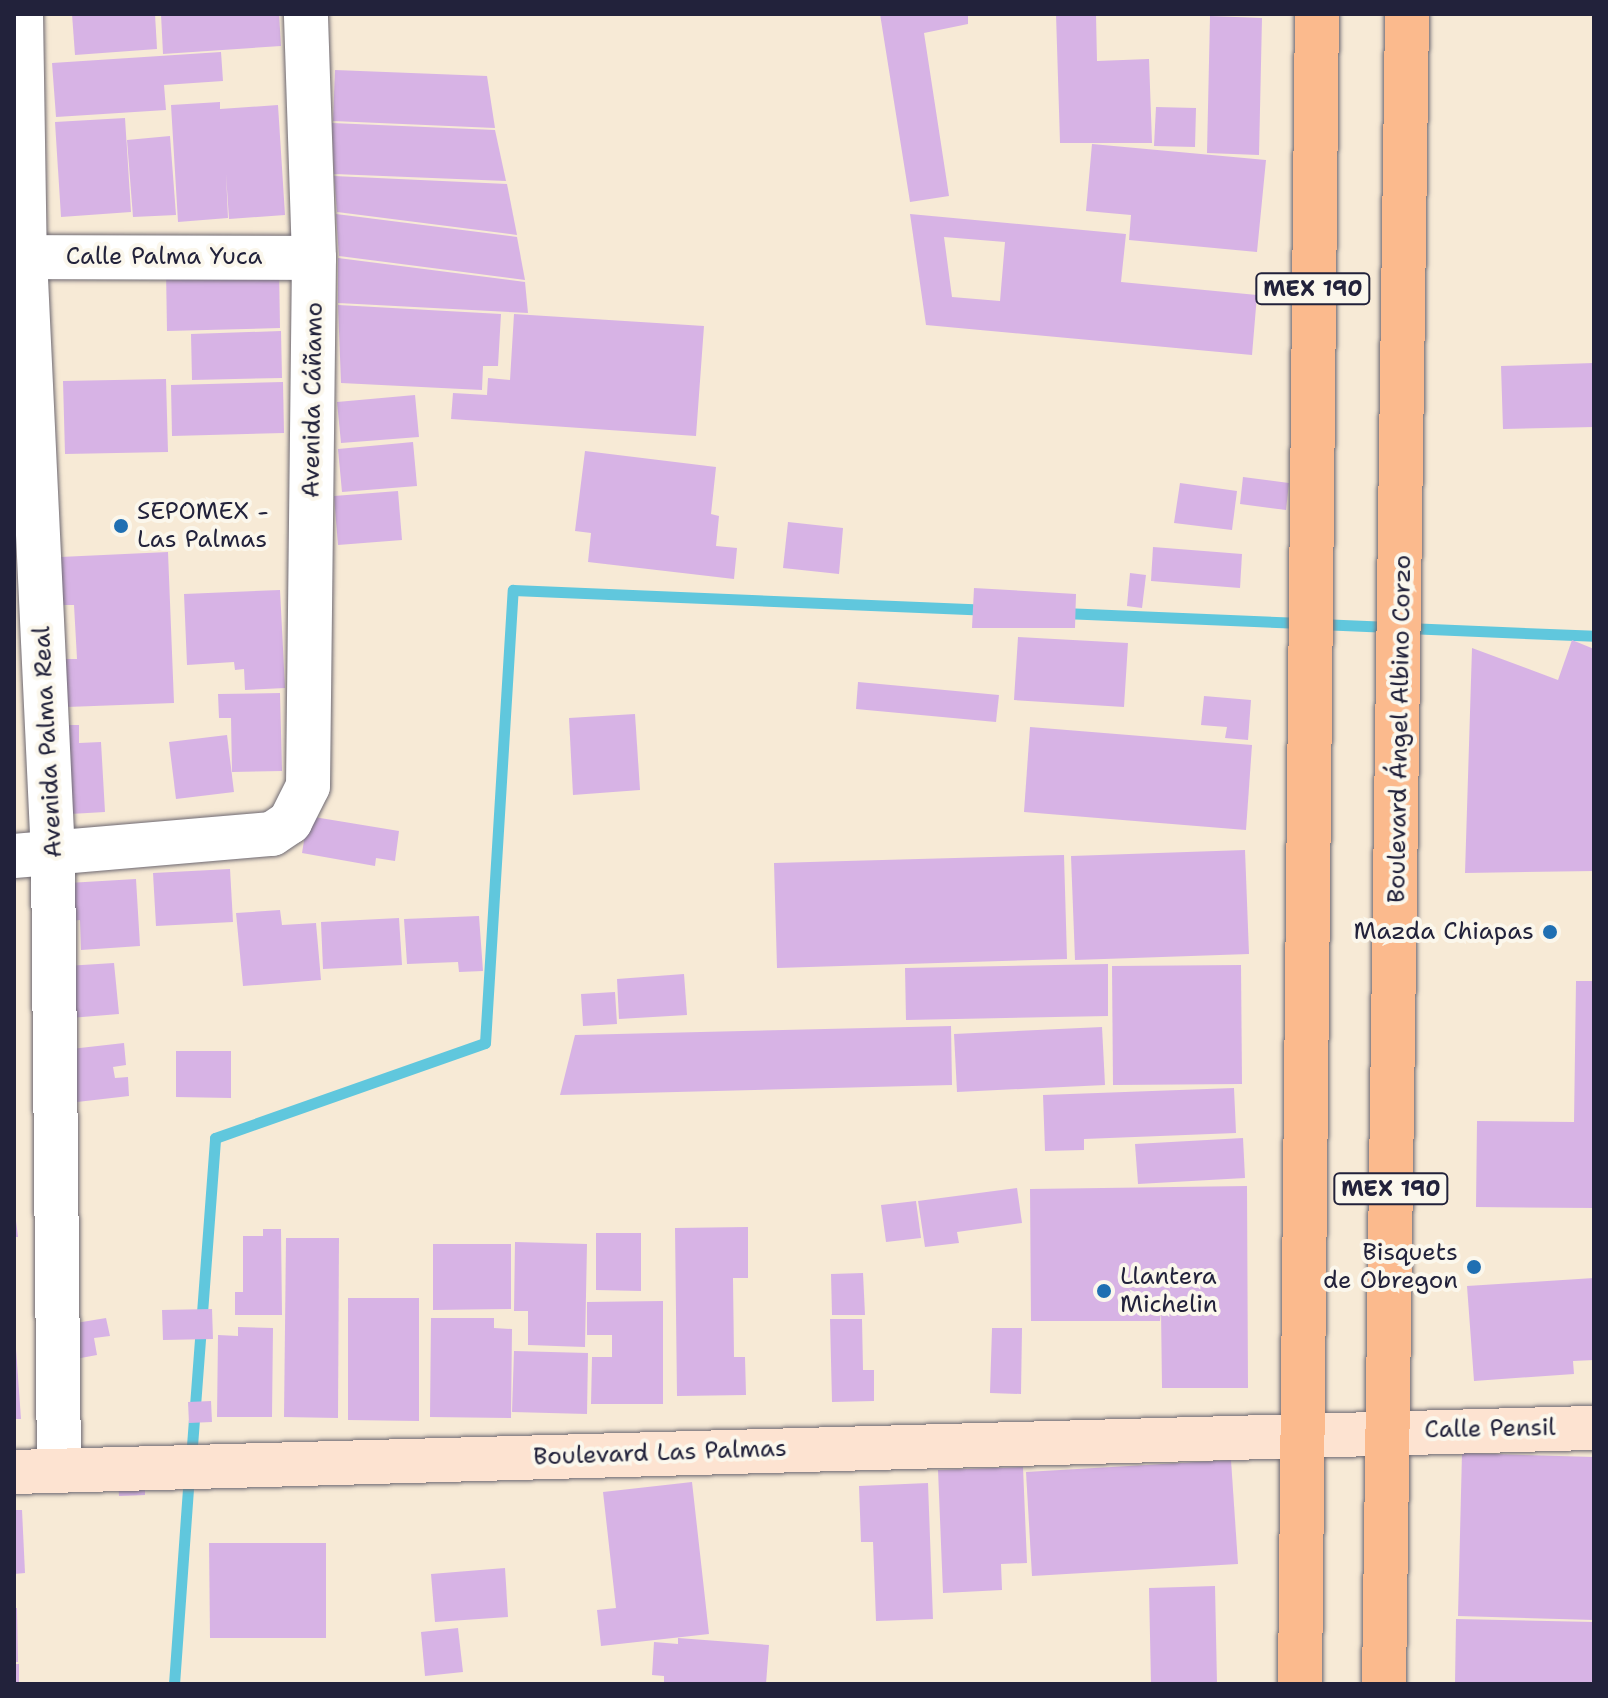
<!DOCTYPE html>
<html>
<head>
<meta charset="utf-8">
<style>
	body { margin:0 }
	#map { position:relative; width:1608px; height:1698px; overflow:hidden; background:#f7ead6; font-family:"Shantell Sans",sans-serif }
	div>[style] { position:absolute }
	.stream>* { height:11px; margin:-5.5px; padding:0 5.5px; transform-origin:5.5px; border-radius:5.5px; background:#60c7dd }
	.building>* { inset:0; background:#d7b3e5 }
	.roads { filter:drop-shadow(0 0 2px #6d6871) drop-shadow(0 0 2px #6d6871) }
	.minor>* { height:44px; margin:-22px; padding:0 22px; transform-origin:22px; border-radius:22px; background:#fff }
	.secondary>* { height:44px; margin:-22px; padding:0 22px; transform-origin:22px; border-radius:22px; background:#fde3d1 }
	.primary>* { height:44px; margin:-22px; padding:0 22px; transform-origin:22px; border-radius:22px; background:#fbba8d }
	.dots>* { width:22px; height:22px; translate:-50% -50%; box-sizing:border-box; border:4px solid #fbf7ec; border-radius:50% }
	span { translate:-50% -50%; white-space:nowrap; text-align:center; line-height:1.15; -webkit-text-stroke:8px #fbf7ec; paint-order:stroke }
	.shield-label span { padding:2px 6px; background:#fbf7ec; border:2px solid; border-radius:6px; -webkit-text-stroke-width:0 }
	.shield-label { font-size:22px; color:#22223b; font-weight:700 }
	.street-label { font-size:24px; color:#22223b }
	.poi-label { font-size:24px; color:#22223b }
	.left { translate:0 -50%; text-align:left }
	.right { translate:-100% -50%; text-align:right }
	.frame { position:absolute; inset:0; border:16px solid #22223b; pointer-events:none }
</style>
</head>
<body>
<div id="map">
	<div class="stream">
		<i style="left:1063px;top:613px;width:239px;rotate:2.4deg"></i>
		<i style="left:1319px;top:624px;width:71px;rotate:2.4deg"></i>
		<i style="left:1407px;top:628px;width:187px;rotate:2.4deg"></i>
		<i style="left:191px;top:1459px;width:322px;rotate:-85.7deg"></i>
		<i style="left:215px;top:1138px;width:286px;rotate:-19.4deg"></i>
		<i style="left:485px;top:1043px;width:454px;rotate:-86.5deg"></i>
		<i style="left:513px;top:590px;width:473px;rotate:2.4deg"></i>
		<i style="left:174px;top:1684px;width:209px;rotate:-85.9deg"></i>
	</div>
	<div class="building">
		<i style="clip-path:polygon(72px 14px,155px 14px,157px 49px,75px 55px)"></i>
		<i style="clip-path:polygon(161px 14px,279px 14px,281px 46px,163px 54px)"></i>
		<i style="clip-path:polygon(880px 14px,968px 14px,968px 24px,924px 33px,949px 196px,910px 202px)"></i>
		<i style="clip-path:polygon(1056px 14px,1096px 14px,1097px 61px,1149px 59px,1152px 143px,1060px 143px)"></i>
		<i style="clip-path:polygon(1210px 16px,1262px 18px,1259px 155px,1207px 153px)"></i>
		<i style="clip-path:polygon(221px 52px,223px 81px,164px 85px,166px 110px,56px 117px,52px 63px)"></i>
		<i style="clip-path:polygon(335px 70px,487px 76px,495px 128px,333px 121px)"></i>
		<i style="clip-path:polygon(220px 102px,220px 109px,278px 105px,285px 215px,229px 219px,226px 174px,228px 218px,178px 222px,171px 105px)"></i>
		<i style="clip-path:polygon(1156px 107px,1196px 108px,1195px 147px,1154px 146px)"></i>
		<i style="clip-path:polygon(125px 118px,131px 212px,61px 217px,55px 122px)"></i>
		<i style="clip-path:polygon(332px 123px,495px 130px,506px 181px,334px 174px)"></i>
		<i style="clip-path:polygon(170px 136px,176px 215px,133px 217px,127px 140px)"></i>
		<i style="clip-path:polygon(1092px 144px,1266px 160px,1257px 252px,1129px 240px,1131px 215px,1086px 211px)"></i>
		<i style="clip-path:polygon(334px 176px,507px 184px,517px 235px,337px 212px)"></i>
		<i style="clip-path:polygon(336px 214px,517px 237px,525px 280px,339px 256px)"></i>
		<i style="clip-path:polygon(evenodd,910px 214px,1126px 234px,1121px 282px,1257px 295px,1252px 355px,926px 325px,910px 214px,944px 237px,1005px 242px,1000px 301px,952px 297px,944px 237px)"></i>
		<i style="clip-path:polygon(338px 258px,525px 282px,528px 313px,338px 303px)"></i>
		<i style="clip-path:polygon(279px 267px,280px 328px,167px 331px,166px 269px)"></i>
		<i style="clip-path:polygon(338px 305px,501px 314px,498px 366px,483px 366px,482px 390px,341px 383px)"></i>
		<i style="clip-path:polygon(514px 314px,704px 326px,696px 436px,451px 419px,453px 393px,487px 395px,488px 378px,510px 380px)"></i>
		<i style="clip-path:polygon(281px 331px,282px 378px,192px 380px,191px 334px)"></i>
		<i style="clip-path:polygon(1594px 363px,1594px 427px,1503px 429px,1501px 366px)"></i>
		<i style="clip-path:polygon(166px 379px,168px 452px,65px 454px,63px 381px)"></i>
		<i style="clip-path:polygon(283px 382px,284px 433px,172px 436px,171px 385px)"></i>
		<i style="clip-path:polygon(415px 395px,419px 437px,341px 443px,337px 402px)"></i>
		<i style="clip-path:polygon(413px 442px,417px 486px,342px 492px,338px 449px)"></i>
		<i style="clip-path:polygon(585px 451px,716px 467px,711px 514px,719px 516px,716px 546px,737px 548px,734px 579px,588px 562px,591px 533px,575px 531px)"></i>
		<i style="clip-path:polygon(1243px 477px,1289px 483px,1286px 510px,1240px 504px)"></i>
		<i style="clip-path:polygon(1180px 483px,1237px 491px,1232px 530px,1174px 523px)"></i>
		<i style="clip-path:polygon(398px 491px,402px 540px,338px 545px,334px 496px)"></i>
		<i style="clip-path:polygon(788px 522px,843px 528px,839px 574px,783px 568px)"></i>
		<i style="clip-path:polygon(1153px 547px,1242px 554px,1240px 588px,1151px 581px)"></i>
		<i style="clip-path:polygon(168px 552px,174px 703px,67px 707px,65px 659px,77px 659px,74px 605px,62px 605px,60px 557px)"></i>
		<i style="clip-path:polygon(1130px 573px,1146px 575px,1142px 608px,1127px 606px)"></i>
		<i style="clip-path:polygon(974px 588px,1076px 594px,1075px 628px,972px 628px)"></i>
		<i style="clip-path:polygon(280px 590px,285px 688px,245px 690px,244px 669px,235px 670px,234px 662px,187px 665px,184px 594px)"></i>
		<i style="clip-path:polygon(1018px 637px,1128px 643px,1124px 707px,1014px 700px)"></i>
		<i style="clip-path:polygon(1572px 640px,1594px 649px,1594px 871px,1465px 873px,1472px 648px,1558px 680px)"></i>
		<i style="clip-path:polygon(858px 682px,999px 695px,996px 722px,856px 709px)"></i>
		<i style="clip-path:polygon(280px 693px,282px 771px,232px 772px,231px 718px,219px 718px,218px 694px)"></i>
		<i style="clip-path:polygon(1204px 696px,1251px 700px,1248px 740px,1225px 738px,1227px 727px,1201px 725px)"></i>
		<i style="clip-path:polygon(635px 714px,640px 790px,573px 795px,569px 718px)"></i>
		<i style="clip-path:polygon(65px 725px,79px 725px,79px 743px,101px 742px,105px 812px,70px 814px)"></i>
		<i style="clip-path:polygon(1030px 727px,1252px 745px,1246px 830px,1024px 812px)"></i>
		<i style="clip-path:polygon(227px 735px,234px 792px,176px 799px,169px 742px)"></i>
		<i style="clip-path:polygon(308px 816px,399px 831px,395px 861px,376px 858px,375px 866px,302px 853px)"></i>
		<i style="clip-path:polygon(1245px 850px,1249px 954px,1075px 960px,1071px 856px)"></i>
		<i style="clip-path:polygon(1064px 855px,1067px 959px,777px 968px,774px 863px)"></i>
		<i style="clip-path:polygon(230px 869px,233px 922px,156px 926px,153px 873px)"></i>
		<i style="clip-path:polygon(136px 879px,140px 946px,81px 950px,80px 920px,70px 921px,68px 883px)"></i>
		<i style="clip-path:polygon(280px 910px,282px 925px,316px 923px,321px 980px,243px 986px,236px 913px)"></i>
		<i style="clip-path:polygon(479px 916px,483px 971px,459px 972px,458px 962px,407px 964px,404px 919px)"></i>
		<i style="clip-path:polygon(399px 918px,402px 965px,323px 969px,321px 922px)"></i>
		<i style="clip-path:polygon(114px 963px,119px 1014px,70px 1018px,66px 966px)"></i>
		<i style="clip-path:polygon(1108px 964px,1108px 1016px,906px 1020px,905px 968px)"></i>
		<i style="clip-path:polygon(1241px 965px,1242px 1084px,1113px 1085px,1112px 966px)"></i>
		<i style="clip-path:polygon(684px 974px,687px 1015px,619px 1019px,617px 979px)"></i>
		<i style="clip-path:polygon(1576px 981px,1594px 981px,1594px 1208px,1476px 1207px,1477px 1121px,1574px 1122px)"></i>
		<i style="clip-path:polygon(615px 992px,617px 1024px,583px 1026px,581px 994px)"></i>
		<i style="clip-path:polygon(951px 1026px,952px 1085px,560px 1095px,575px 1035px)"></i>
		<i style="clip-path:polygon(1102px 1027px,1105px 1085px,957px 1092px,954px 1034px)"></i>
		<i style="clip-path:polygon(124px 1043px,126px 1065px,113px 1067px,115px 1078px,128px 1077px,129px 1096px,77px 1102px,71px 1049px)"></i>
		<i style="clip-path:polygon(176px 1051px,231px 1051px,231px 1098px,176px 1097px)"></i>
		<i style="clip-path:polygon(1234px 1088px,1236px 1133px,1084px 1139px,1084px 1150px,1045px 1151px,1043px 1095px)"></i>
		<i style="clip-path:polygon(1243px 1138px,1245px 1178px,1138px 1184px,1135px 1144px)"></i>
		<i style="clip-path:polygon(1247px 1186px,1248px 1388px,1162px 1388px,1161px 1310px,1160px 1321px,1031px 1321px,1030px 1189px)"></i>
		<i style="clip-path:polygon(1017px 1188px,1022px 1223px,957px 1232px,959px 1243px,925px 1247px,918px 1201px)"></i>
		<i style="clip-path:polygon(916px 1201px,921px 1238px,886px 1242px,881px 1205px)"></i>
		<i style="clip-path:polygon(14px 1205px,18px 1237px,14px 1237px)"></i>
		<i style="clip-path:polygon(748px 1227px,748px 1278px,733px 1278px,734px 1357px,745px 1357px,746px 1395px,677px 1396px,675px 1228px)"></i>
		<i style="clip-path:polygon(263px 1229px,281px 1229px,282px 1315px,235px 1315px,235px 1292px,243px 1292px,243px 1236px,263px 1236px)"></i>
		<i style="clip-path:polygon(596px 1233px,641px 1233px,641px 1291px,596px 1290px)"></i>
		<i style="clip-path:polygon(286px 1238px,339px 1238px,338px 1418px,284px 1417px)"></i>
		<i style="clip-path:polygon(515px 1242px,587px 1244px,585px 1347px,528px 1345px,528px 1311px,514px 1311px)"></i>
		<i style="clip-path:polygon(433px 1244px,511px 1244px,511px 1309px,433px 1310px)"></i>
		<i style="clip-path:polygon(863px 1273px,865px 1315px,832px 1315px,831px 1274px)"></i>
		<i style="clip-path:polygon(1594px 1278px,1594px 1360px,1573px 1361px,1574px 1374px,1474px 1381px,1467px 1286px)"></i>
		<i style="clip-path:polygon(348px 1298px,419px 1298px,419px 1421px,348px 1420px)"></i>
		<i style="clip-path:polygon(663px 1301px,663px 1404px,591px 1404px,592px 1357px,612px 1357px,612px 1335px,587px 1335px,587px 1302px)"></i>
		<i style="clip-path:polygon(212px 1309px,213px 1339px,163px 1340px,162px 1310px)"></i>
		<i style="clip-path:polygon(106px 1318px,110px 1336px,94px 1338px,97px 1355px,70px 1360px,64px 1325px)"></i>
		<i style="clip-path:polygon(431px 1318px,494px 1318px,494px 1328px,512px 1329px,511px 1418px,430px 1417px)"></i>
		<i style="clip-path:polygon(830px 1319px,862px 1319px,863px 1370px,874px 1370px,874px 1401px,832px 1402px)"></i>
		<i style="clip-path:polygon(14px 1321px,21px 1419px,14px 1419px)"></i>
		<i style="clip-path:polygon(238px 1327px,273px 1328px,272px 1417px,217px 1417px,218px 1335px,238px 1336px)"></i>
		<i style="clip-path:polygon(992px 1328px,1022px 1328px,1021px 1394px,990px 1393px)"></i>
		<i style="clip-path:polygon(514px 1351px,588px 1353px,587px 1414px,512px 1412px)"></i>
		<i style="clip-path:polygon(211px 1401px,212px 1422px,189px 1423px,188px 1402px)"></i>
		<i style="clip-path:polygon(1462px 1453px,1594px 1457px,1594px 1620px,1458px 1616px)"></i>
		<i style="clip-path:polygon(1231px 1460px,1238px 1564px,1032px 1576px,1026px 1472px)"></i>
		<i style="clip-path:polygon(1023px 1467px,1027px 1563px,1001px 1564px,1002px 1590px,943px 1593px,938px 1470px)"></i>
		<i style="clip-path:polygon(118px 1479px,145px 1479px,145px 1495px,119px 1496px)"></i>
		<i style="clip-path:polygon(692px 1482px,709px 1634px,601px 1646px,597px 1610px,616px 1608px,603px 1492px)"></i>
		<i style="clip-path:polygon(928px 1483px,933px 1619px,876px 1621px,873px 1542px,861px 1542px,859px 1486px)"></i>
		<i style="clip-path:polygon(14px 1510px,22px 1510px,25px 1573px,14px 1574px)"></i>
		<i style="clip-path:polygon(209px 1543px,326px 1543px,326px 1638px,210px 1638px)"></i>
		<i style="clip-path:polygon(505px 1568px,508px 1617px,435px 1622px,431px 1574px)"></i>
		<i style="clip-path:polygon(1215px 1586px,1217px 1684px,1151px 1684px,1149px 1588px)"></i>
		<i style="clip-path:polygon(14px 1608px,17px 1608px,18px 1662px,14px 1662px)"></i>
		<i style="clip-path:polygon(1456px 1619px,1594px 1622px,1594px 1684px,1455px 1684px)"></i>
		<i style="clip-path:polygon(458px 1628px,463px 1672px,425px 1676px,421px 1632px)"></i>
		<i style="clip-path:polygon(678px 1638px,769px 1645px,766px 1684px,664px 1684px,664px 1676px,652px 1675px,654px 1642px,678px 1644px)"></i>
		<i style="clip-path:polygon(14px 1664px,19px 1664px,19px 1684px,14px 1684px)"></i>
	</div>
	<div class="roads">
		<div class="minor">
			<i style="left:21px;top:14px;width:243px;rotate:89.1deg"></i>
			<i style="left:25px;top:257px;width:600px;rotate:87.32deg"></i>
			<i style="left:53px;top:856px;width:615px;rotate:89.44deg"></i>
			<i style="left:14px;top:257px;width:300px;rotate:0.2deg"></i>
			<i style="left:14px;top:856px;width:259px;rotate:-4.9deg"></i>
			<i style="left:272px;top:834px;width:22px;rotate:-34deg"></i>
			<i style="left:290px;top:822px;width:40px;rotate:-63.4deg"></i>
			<i style="left:308px;top:786px;width:528px;rotate:-89.35deg"></i>
			<i style="left:314px;top:258px;width:244px;rotate:-91.9deg"></i>
		</div>
		<div class="secondary">
			<i style="left:14px;top:1472px;width:1581px;rotate:-1.6deg"></i>
		</div>
		<div class="primary">
			<i style="left:1300px;top:1684px;width:1670px;rotate:-89.42deg"></i>
			<i style="left:1384px;top:1684px;width:1670px;rotate:-89.21deg"></i>
		</div>
	</div>
	<div class="dots">
		<i style="left:121px;top:526px;background:#1f6fb2"></i>
		<i style="left:1550px;top:932px;background:#1f6fb2"></i>
		<i style="left:1474px;top:1267px;background:#1f6fb2"></i>
		<i style="left:1104px;top:1291px;background:#1f6fb2"></i>
	</div>
	<div class="shield-label">
		<span style="left:1313px;top:289px">MEX 190</span>
		<span style="left:1391px;top:1189px">MEX 190</span>
	</div>
	<div class="street-label">
		<span style="left:164px;top:257px">Calle Palma Yuca</span>
		<span style="left:313px;top:400px;rotate:-89deg">Avenida Cáñamo</span>
		<span style="left:1400px;top:729px;rotate:-89deg">Boulevard Ángel Albino Corzo</span>
		<span style="left:48px;top:742px;rotate:-93deg">Avenida Palma Real</span>
		<span style="left:1490px;top:1429px;rotate:-1deg">Calle Pensil</span>
		<span style="left:660px;top:1453px;rotate:-2deg">Boulevard Las Palmas</span>
	</div>
	<div class="poi-label">
		<span class="left" style="left:137px;top:526px">SEPOMEX -<br>Las Palmas</span>
		<span class="right" style="left:1534px;top:932px">Mazda Chiapas</span>
		<span class="right" style="left:1458px;top:1267px">Bisquets<br>de Obregon</span>
		<span class="left" style="left:1120px;top:1291px">Llantera<br>Michelin</span>
	</div>
	<div class="frame"></div>
</div>
</body>
</html>
